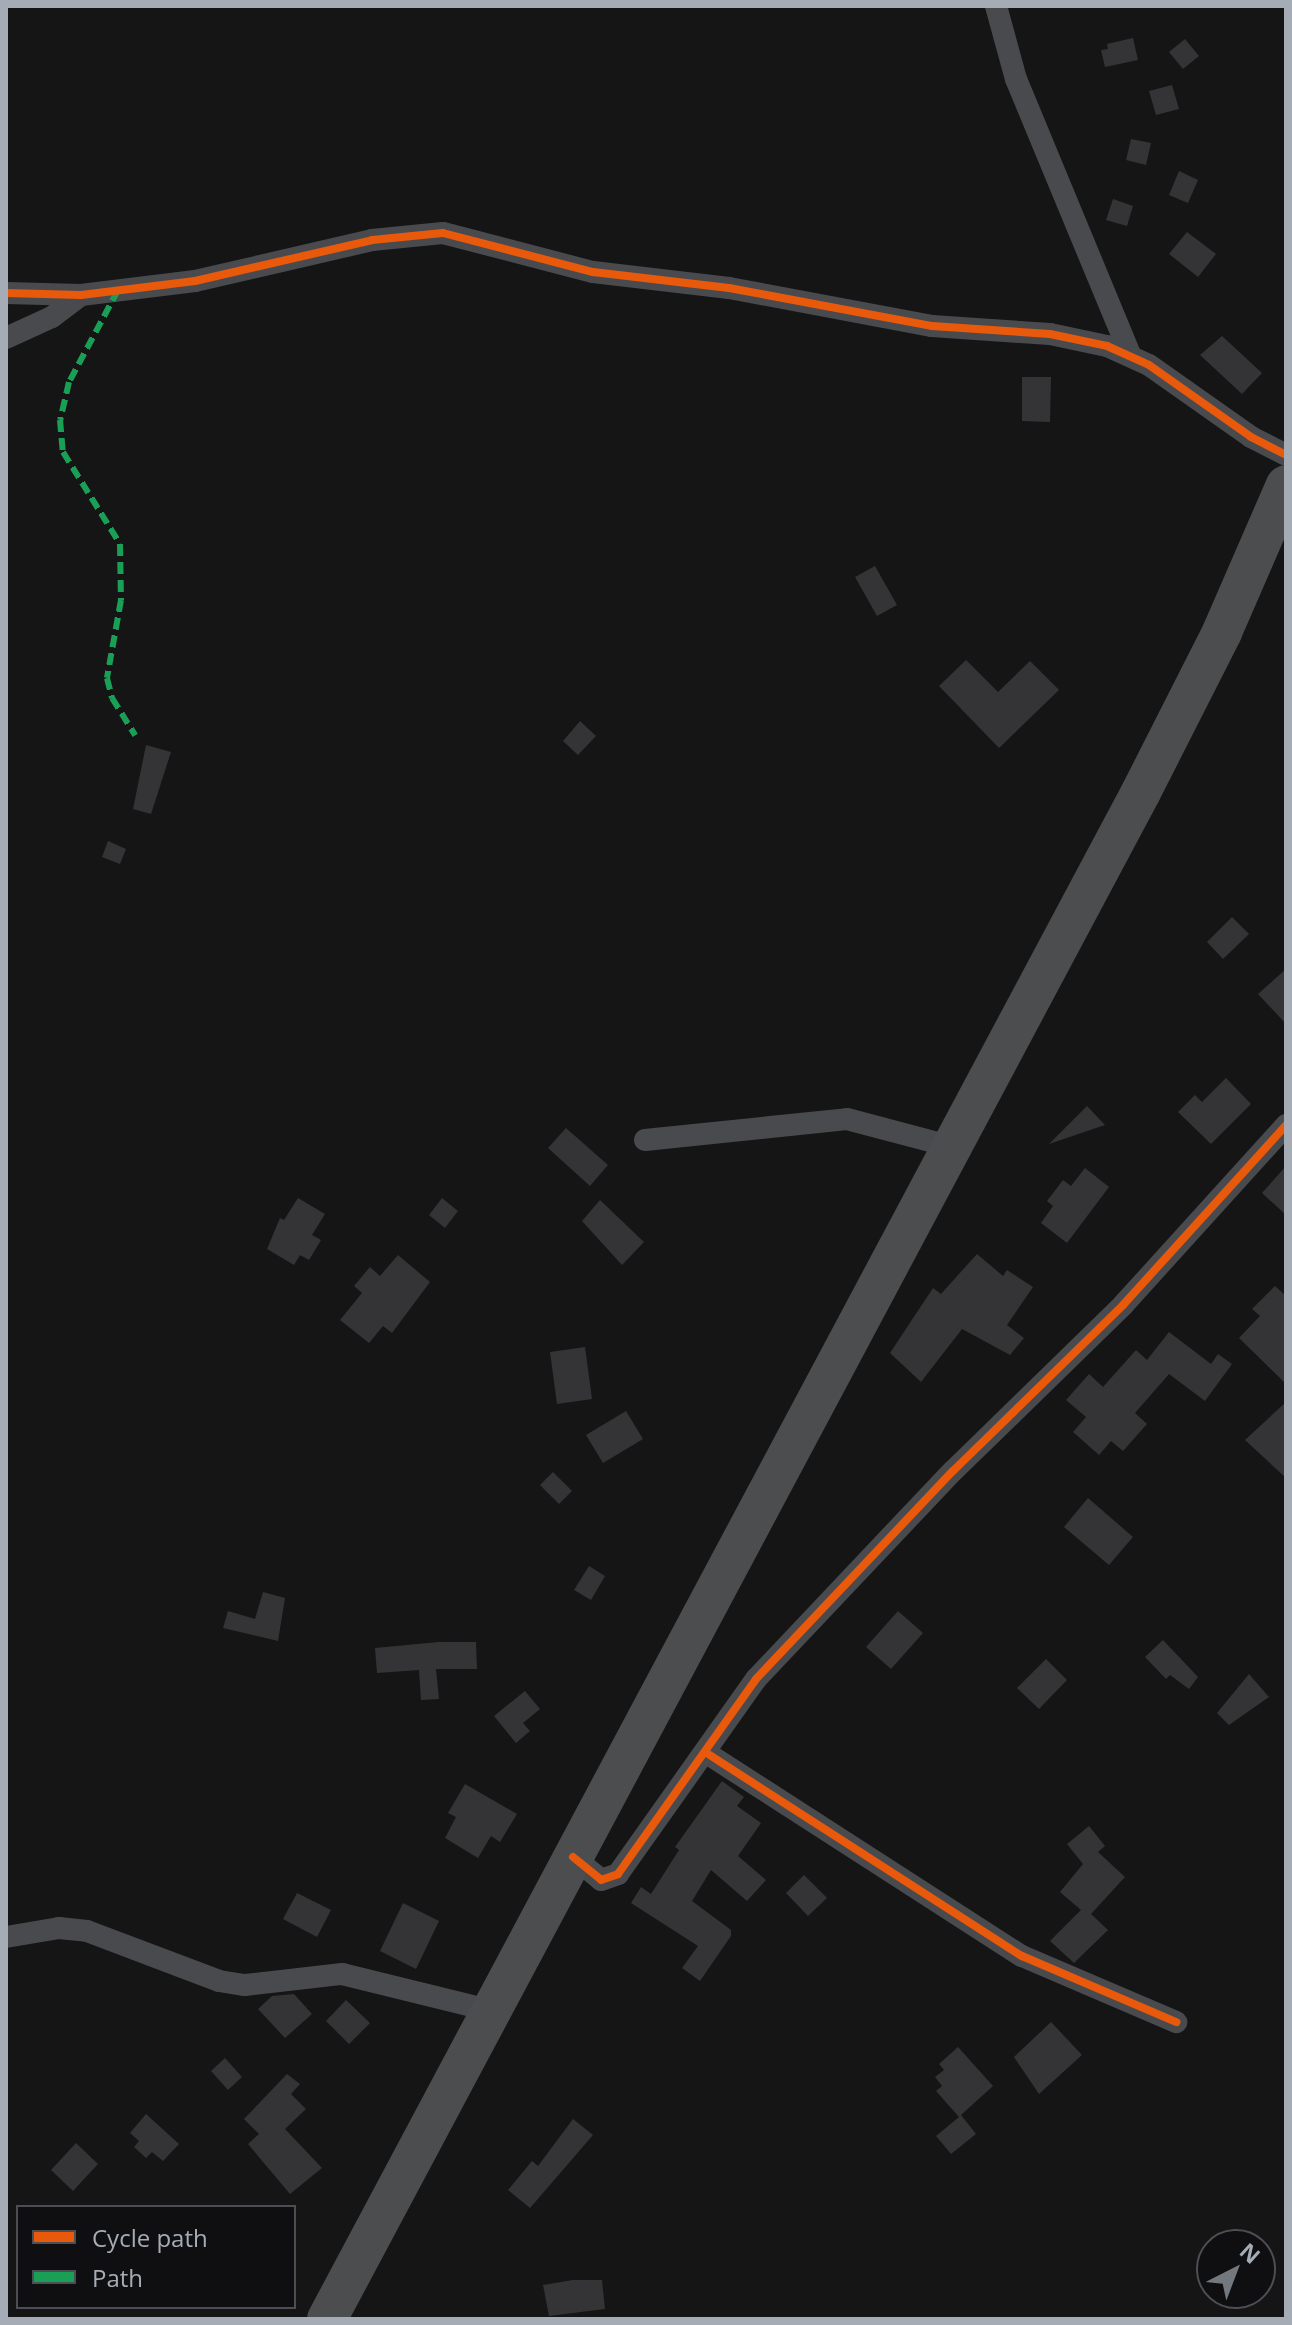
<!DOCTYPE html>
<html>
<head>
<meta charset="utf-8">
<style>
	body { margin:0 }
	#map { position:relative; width:1292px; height:2325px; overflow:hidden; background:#151515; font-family:"Open Sans",sans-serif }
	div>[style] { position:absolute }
	.building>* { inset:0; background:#343436 }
	.street>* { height:22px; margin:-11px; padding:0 11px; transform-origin:11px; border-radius:11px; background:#494a4e }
	.highway>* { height:40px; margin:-20px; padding:0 20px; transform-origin:20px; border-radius:20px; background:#4c4d4f }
	.quiet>* { height:6px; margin-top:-3px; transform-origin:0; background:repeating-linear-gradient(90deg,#1a9f57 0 12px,transparent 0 18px) }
	.cycleway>* { height:8px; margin:-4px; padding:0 4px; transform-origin:4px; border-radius:4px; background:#e8590c }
	span { translate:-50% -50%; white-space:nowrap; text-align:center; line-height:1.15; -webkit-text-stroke:6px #0f0f11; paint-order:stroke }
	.frame { position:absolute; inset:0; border:8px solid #a6acb6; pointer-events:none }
	.legend { position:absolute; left:16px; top:2205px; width:280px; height:104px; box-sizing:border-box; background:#0f0f11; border:2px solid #4b4e53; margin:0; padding:10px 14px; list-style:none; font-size:24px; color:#a6acb6 }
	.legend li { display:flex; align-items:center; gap:16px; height:40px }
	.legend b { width:40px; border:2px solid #4b4e53 }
	.north { position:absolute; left:1196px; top:2229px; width:80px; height:80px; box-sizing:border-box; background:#0f0f11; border:2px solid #4b4e53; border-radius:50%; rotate:42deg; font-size:22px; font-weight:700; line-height:32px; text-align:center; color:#a6acb6 }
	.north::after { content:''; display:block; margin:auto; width:28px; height:36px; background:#73777e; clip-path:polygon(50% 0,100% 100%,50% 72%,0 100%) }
</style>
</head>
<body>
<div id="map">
	<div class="building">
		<i style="clip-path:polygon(1133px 38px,1138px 60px,1105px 67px,1101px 50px,1108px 49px,1107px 44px)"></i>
		<i style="clip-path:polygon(1185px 39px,1199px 56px,1183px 69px,1169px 52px)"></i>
		<i style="clip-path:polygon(1172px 85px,1179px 109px,1156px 115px,1149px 91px)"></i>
		<i style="clip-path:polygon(1131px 139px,1151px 143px,1146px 165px,1126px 160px)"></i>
		<i style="clip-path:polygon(1179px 171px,1198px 180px,1188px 203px,1169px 195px)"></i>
		<i style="clip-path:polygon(1113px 199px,1133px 206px,1127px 226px,1106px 220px)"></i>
		<i style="clip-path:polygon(1187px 232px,1216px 254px,1198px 277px,1169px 254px)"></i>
		<i style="clip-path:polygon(1222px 336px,1262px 373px,1242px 394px,1200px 355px)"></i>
		<i style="clip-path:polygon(1022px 377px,1051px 377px,1050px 422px,1022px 421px)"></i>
		<i style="clip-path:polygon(875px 566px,897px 605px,877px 616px,855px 577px)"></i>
		<i style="clip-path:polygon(966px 660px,998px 692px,1030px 661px,1059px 690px,999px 748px,939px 686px)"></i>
		<i style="clip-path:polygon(580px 721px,596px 736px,578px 755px,563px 741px)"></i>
		<i style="clip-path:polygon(146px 745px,171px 752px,151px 814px,133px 809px)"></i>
		<i style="clip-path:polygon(108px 841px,126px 849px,120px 864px,102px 857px)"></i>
		<i style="clip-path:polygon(1232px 917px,1249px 934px,1223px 959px,1207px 942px)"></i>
		<i style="clip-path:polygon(1286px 969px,1286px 1024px,1258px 994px)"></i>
		<i style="clip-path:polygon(1226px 1078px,1251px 1104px,1211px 1144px,1178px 1112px,1195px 1095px,1202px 1102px)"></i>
		<i style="clip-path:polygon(1087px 1106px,1105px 1125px,1049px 1144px)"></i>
		<i style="clip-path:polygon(566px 1128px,608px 1165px,590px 1186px,548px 1148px)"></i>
		<i style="clip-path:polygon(1286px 1166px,1286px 1215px,1262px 1193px)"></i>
		<i style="clip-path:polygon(1085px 1168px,1109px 1187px,1067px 1243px,1041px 1223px,1053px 1206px,1047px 1201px,1063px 1180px,1071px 1186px)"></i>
		<i style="clip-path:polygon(298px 1198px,325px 1214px,312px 1235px,321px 1240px,309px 1260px,300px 1255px,294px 1265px,267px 1249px,280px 1218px,284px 1220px)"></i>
		<i style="clip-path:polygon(442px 1198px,458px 1211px,445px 1228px,429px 1215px)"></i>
		<i style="clip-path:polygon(600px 1200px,644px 1242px,622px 1265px,582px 1221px)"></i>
		<i style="clip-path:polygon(977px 1254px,1003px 1276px,1007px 1270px,1033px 1287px,1007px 1325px,1024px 1338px,1010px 1355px,962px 1329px,921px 1382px,890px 1353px,933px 1288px,941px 1294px)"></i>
		<i style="clip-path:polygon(398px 1255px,430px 1282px,392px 1333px,383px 1326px,369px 1343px,340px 1320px,362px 1293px,354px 1286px,370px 1267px,380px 1276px)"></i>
		<i style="clip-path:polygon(1275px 1286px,1286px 1296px,1286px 1384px,1239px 1338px,1260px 1316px,1252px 1309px)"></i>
		<i style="clip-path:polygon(1169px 1332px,1211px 1364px,1218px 1354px,1232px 1364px,1205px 1401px,1169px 1374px,1135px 1413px,1147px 1424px,1123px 1451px,1111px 1441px,1099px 1455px,1073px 1432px,1086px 1417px,1066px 1400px,1089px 1374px,1103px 1387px,1136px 1350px,1147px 1360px)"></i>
		<i style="clip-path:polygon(585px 1347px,592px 1399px,557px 1404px,550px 1352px)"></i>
		<i style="clip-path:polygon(1286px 1402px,1286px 1478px,1245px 1440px)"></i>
		<i style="clip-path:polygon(626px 1411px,643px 1439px,603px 1463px,586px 1435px)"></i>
		<i style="clip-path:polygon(553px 1472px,572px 1491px,559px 1504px,540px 1485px)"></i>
		<i style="clip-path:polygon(1088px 1498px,1133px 1537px,1109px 1565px,1064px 1527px)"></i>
		<i style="clip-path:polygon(589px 1566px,605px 1576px,591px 1600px,574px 1590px)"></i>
		<i style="clip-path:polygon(263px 1592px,285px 1598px,278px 1641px,223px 1628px,228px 1611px,255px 1619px)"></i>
		<i style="clip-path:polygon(898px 1611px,923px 1633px,891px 1669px,866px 1647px)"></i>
		<i style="clip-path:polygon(1163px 1640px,1198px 1677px,1189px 1689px,1170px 1675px,1166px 1679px,1145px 1657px)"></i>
		<i style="clip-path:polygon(439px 1642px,476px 1642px,477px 1669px,436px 1669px,439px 1699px,421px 1700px,419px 1670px,377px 1673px,375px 1648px)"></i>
		<i style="clip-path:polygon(1046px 1659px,1067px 1680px,1039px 1709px,1017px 1688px)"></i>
		<i style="clip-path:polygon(1249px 1674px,1269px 1697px,1229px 1725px,1217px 1713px)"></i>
		<i style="clip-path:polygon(525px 1691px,540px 1709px,523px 1723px,530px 1731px,516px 1743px,494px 1716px)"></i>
		<i style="clip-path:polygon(722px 1781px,744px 1797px,737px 1806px,761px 1823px,738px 1856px,766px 1880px,747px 1901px,711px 1870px,692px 1901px,731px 1930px,731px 1936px,700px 1981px,682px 1968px,698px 1946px,631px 1903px,641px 1887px,651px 1894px,679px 1850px,675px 1847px)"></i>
		<i style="clip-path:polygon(465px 1784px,517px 1814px,500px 1842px,491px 1836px,478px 1858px,445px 1838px,456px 1817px,448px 1813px)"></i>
		<i style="clip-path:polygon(1089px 1826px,1105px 1846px,1098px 1852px,1125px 1877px,1091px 1914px,1108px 1930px,1074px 1963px,1050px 1941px,1081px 1910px,1060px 1892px,1083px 1864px,1067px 1844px)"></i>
		<i style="clip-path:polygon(804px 1875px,827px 1898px,808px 1916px,786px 1893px)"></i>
		<i style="clip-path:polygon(297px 1893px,331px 1910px,317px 1937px,283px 1919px)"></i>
		<i style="clip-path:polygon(403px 1903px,439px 1921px,416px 1969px,380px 1951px)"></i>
		<i style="clip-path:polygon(294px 1994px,312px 2014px,285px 2038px,258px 2009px,272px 1996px)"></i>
		<i style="clip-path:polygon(346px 2000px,370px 2023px,349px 2044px,326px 2021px)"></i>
		<i style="clip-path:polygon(1051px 2022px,1082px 2055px,1039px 2094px,1014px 2057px)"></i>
		<i style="clip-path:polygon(958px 2047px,993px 2086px,961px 2115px,976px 2134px,951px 2154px,936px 2136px,959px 2117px,936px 2091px,942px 2086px,935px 2077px,944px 2070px,939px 2064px)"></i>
		<i style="clip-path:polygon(225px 2058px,242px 2077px,228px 2090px,211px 2071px)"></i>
		<i style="clip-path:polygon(287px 2074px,300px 2084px,291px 2094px,306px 2109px,285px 2129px,322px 2168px,290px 2194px,248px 2144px,259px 2134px,244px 2119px)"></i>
		<i style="clip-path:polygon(146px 2114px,179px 2144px,163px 2161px,152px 2152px,146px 2158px,134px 2147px,139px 2141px,130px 2133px)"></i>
		<i style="clip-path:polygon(573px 2119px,593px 2135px,530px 2208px,508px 2190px,532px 2161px,538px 2166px)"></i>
		<i style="clip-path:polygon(76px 2143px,98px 2164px,73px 2191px,51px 2170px)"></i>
		<i style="clip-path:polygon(573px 2280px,602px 2280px,605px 2309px,549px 2316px,543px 2285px)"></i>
	</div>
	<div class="street">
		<i style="left:996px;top:6px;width:76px;rotate:74.7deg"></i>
		<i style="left:1016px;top:79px;width:300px;rotate:67.5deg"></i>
		<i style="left:6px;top:293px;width:75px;rotate:1.5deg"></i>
		<i style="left:81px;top:295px;width:115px;rotate:-7deg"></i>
		<i style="left:195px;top:281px;width:182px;rotate:-13deg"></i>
		<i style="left:372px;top:240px;width:71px;rotate:-5.6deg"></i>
		<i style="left:443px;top:233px;width:155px;rotate:14.6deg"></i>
		<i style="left:593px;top:272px;width:137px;rotate:6.7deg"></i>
		<i style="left:729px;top:288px;width:207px;rotate:10.6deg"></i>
		<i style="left:932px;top:326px;width:118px;rotate:3.9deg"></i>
		<i style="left:1050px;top:334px;width:58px;rotate:11.9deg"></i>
		<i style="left:1107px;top:346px;width:46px;rotate:24.3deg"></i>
		<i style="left:1149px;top:365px;width:125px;rotate:35.2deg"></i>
		<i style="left:1251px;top:437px;width:39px;rotate:27deg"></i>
		<i style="left:6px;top:338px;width:51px;rotate:-24.5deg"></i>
		<i style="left:52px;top:317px;width:36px;rotate:-37deg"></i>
		<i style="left:645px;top:1140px;width:203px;rotate:-5.9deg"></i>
		<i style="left:847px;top:1119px;width:106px;rotate:14.8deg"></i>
		<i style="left:705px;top:1752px;width:377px;rotate:32.8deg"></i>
		<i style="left:1022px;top:1956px;width:168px;rotate:23.2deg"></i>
		<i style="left:573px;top:1857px;width:36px;rotate:39deg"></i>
		<i style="left:601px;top:1880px;width:18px;rotate:-19deg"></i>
		<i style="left:618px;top:1874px;width:239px;rotate:-54.7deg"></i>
		<i style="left:756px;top:1679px;width:286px;rotate:-46.6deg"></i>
		<i style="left:953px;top:1471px;width:238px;rotate:-44.3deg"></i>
		<i style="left:1123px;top:1305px;width:243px;rotate:-47.8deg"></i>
		<i style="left:6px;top:1937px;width:54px;rotate:-9.6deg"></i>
		<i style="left:59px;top:1928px;width:28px;rotate:6deg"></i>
		<i style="left:87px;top:1931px;width:141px;rotate:20.7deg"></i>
		<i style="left:219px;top:1981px;width:26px;rotate:9deg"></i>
		<i style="left:245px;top:1985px;width:98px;rotate:-6.5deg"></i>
		<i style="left:342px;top:1974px;width:155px;rotate:13.8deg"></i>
	</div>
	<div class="highway">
		<i style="left:327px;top:2319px;width:1730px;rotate:-61.94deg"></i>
		<i style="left:1141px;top:792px;width:179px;rotate:-63.1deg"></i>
		<i style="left:1222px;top:632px;width:160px;rotate:-66.5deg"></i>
	</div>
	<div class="quiet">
		<i style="left:118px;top:290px;width:104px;rotate:118deg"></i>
		<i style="left:69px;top:382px;width:39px;rotate:103deg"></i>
		<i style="left:60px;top:420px;width:32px;rotate:85deg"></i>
		<i style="left:63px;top:452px;width:108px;rotate:58.2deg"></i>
		<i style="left:120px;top:544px;width:56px;rotate:89deg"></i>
		<i style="left:121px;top:600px;width:79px;rotate:100.2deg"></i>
		<i style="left:107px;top:678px;width:21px;rotate:76deg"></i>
		<i style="left:112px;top:698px;width:44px;rotate:58.1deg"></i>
	</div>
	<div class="cycleway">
		<i style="left:6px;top:293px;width:75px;rotate:1.5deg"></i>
		<i style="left:81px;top:295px;width:115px;rotate:-7deg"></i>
		<i style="left:195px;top:281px;width:182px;rotate:-13deg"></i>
		<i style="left:372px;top:240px;width:71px;rotate:-5.6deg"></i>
		<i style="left:443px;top:233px;width:155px;rotate:14.6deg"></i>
		<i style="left:593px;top:272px;width:137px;rotate:6.7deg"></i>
		<i style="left:729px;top:288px;width:207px;rotate:10.6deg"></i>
		<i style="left:932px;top:326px;width:118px;rotate:3.9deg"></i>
		<i style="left:1050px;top:334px;width:58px;rotate:11.9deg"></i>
		<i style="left:1107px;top:346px;width:46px;rotate:24.3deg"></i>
		<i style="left:1149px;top:365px;width:125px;rotate:35.2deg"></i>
		<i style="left:1251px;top:437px;width:39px;rotate:27deg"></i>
		<i style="left:705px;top:1752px;width:377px;rotate:32.8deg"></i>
		<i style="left:1022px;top:1956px;width:168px;rotate:23.2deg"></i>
		<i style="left:573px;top:1857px;width:36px;rotate:39deg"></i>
		<i style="left:601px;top:1880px;width:18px;rotate:-19deg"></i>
		<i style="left:618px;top:1874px;width:239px;rotate:-54.7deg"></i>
		<i style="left:756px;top:1679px;width:286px;rotate:-46.6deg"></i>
		<i style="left:953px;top:1471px;width:238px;rotate:-44.3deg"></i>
		<i style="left:1123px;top:1305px;width:243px;rotate:-47.8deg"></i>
	</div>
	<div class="frame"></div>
	<ul class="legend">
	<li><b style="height:10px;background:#e8590c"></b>Cycle path</li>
	<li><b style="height:10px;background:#1a9f57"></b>Path</li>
	</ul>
	<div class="north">N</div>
</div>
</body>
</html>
